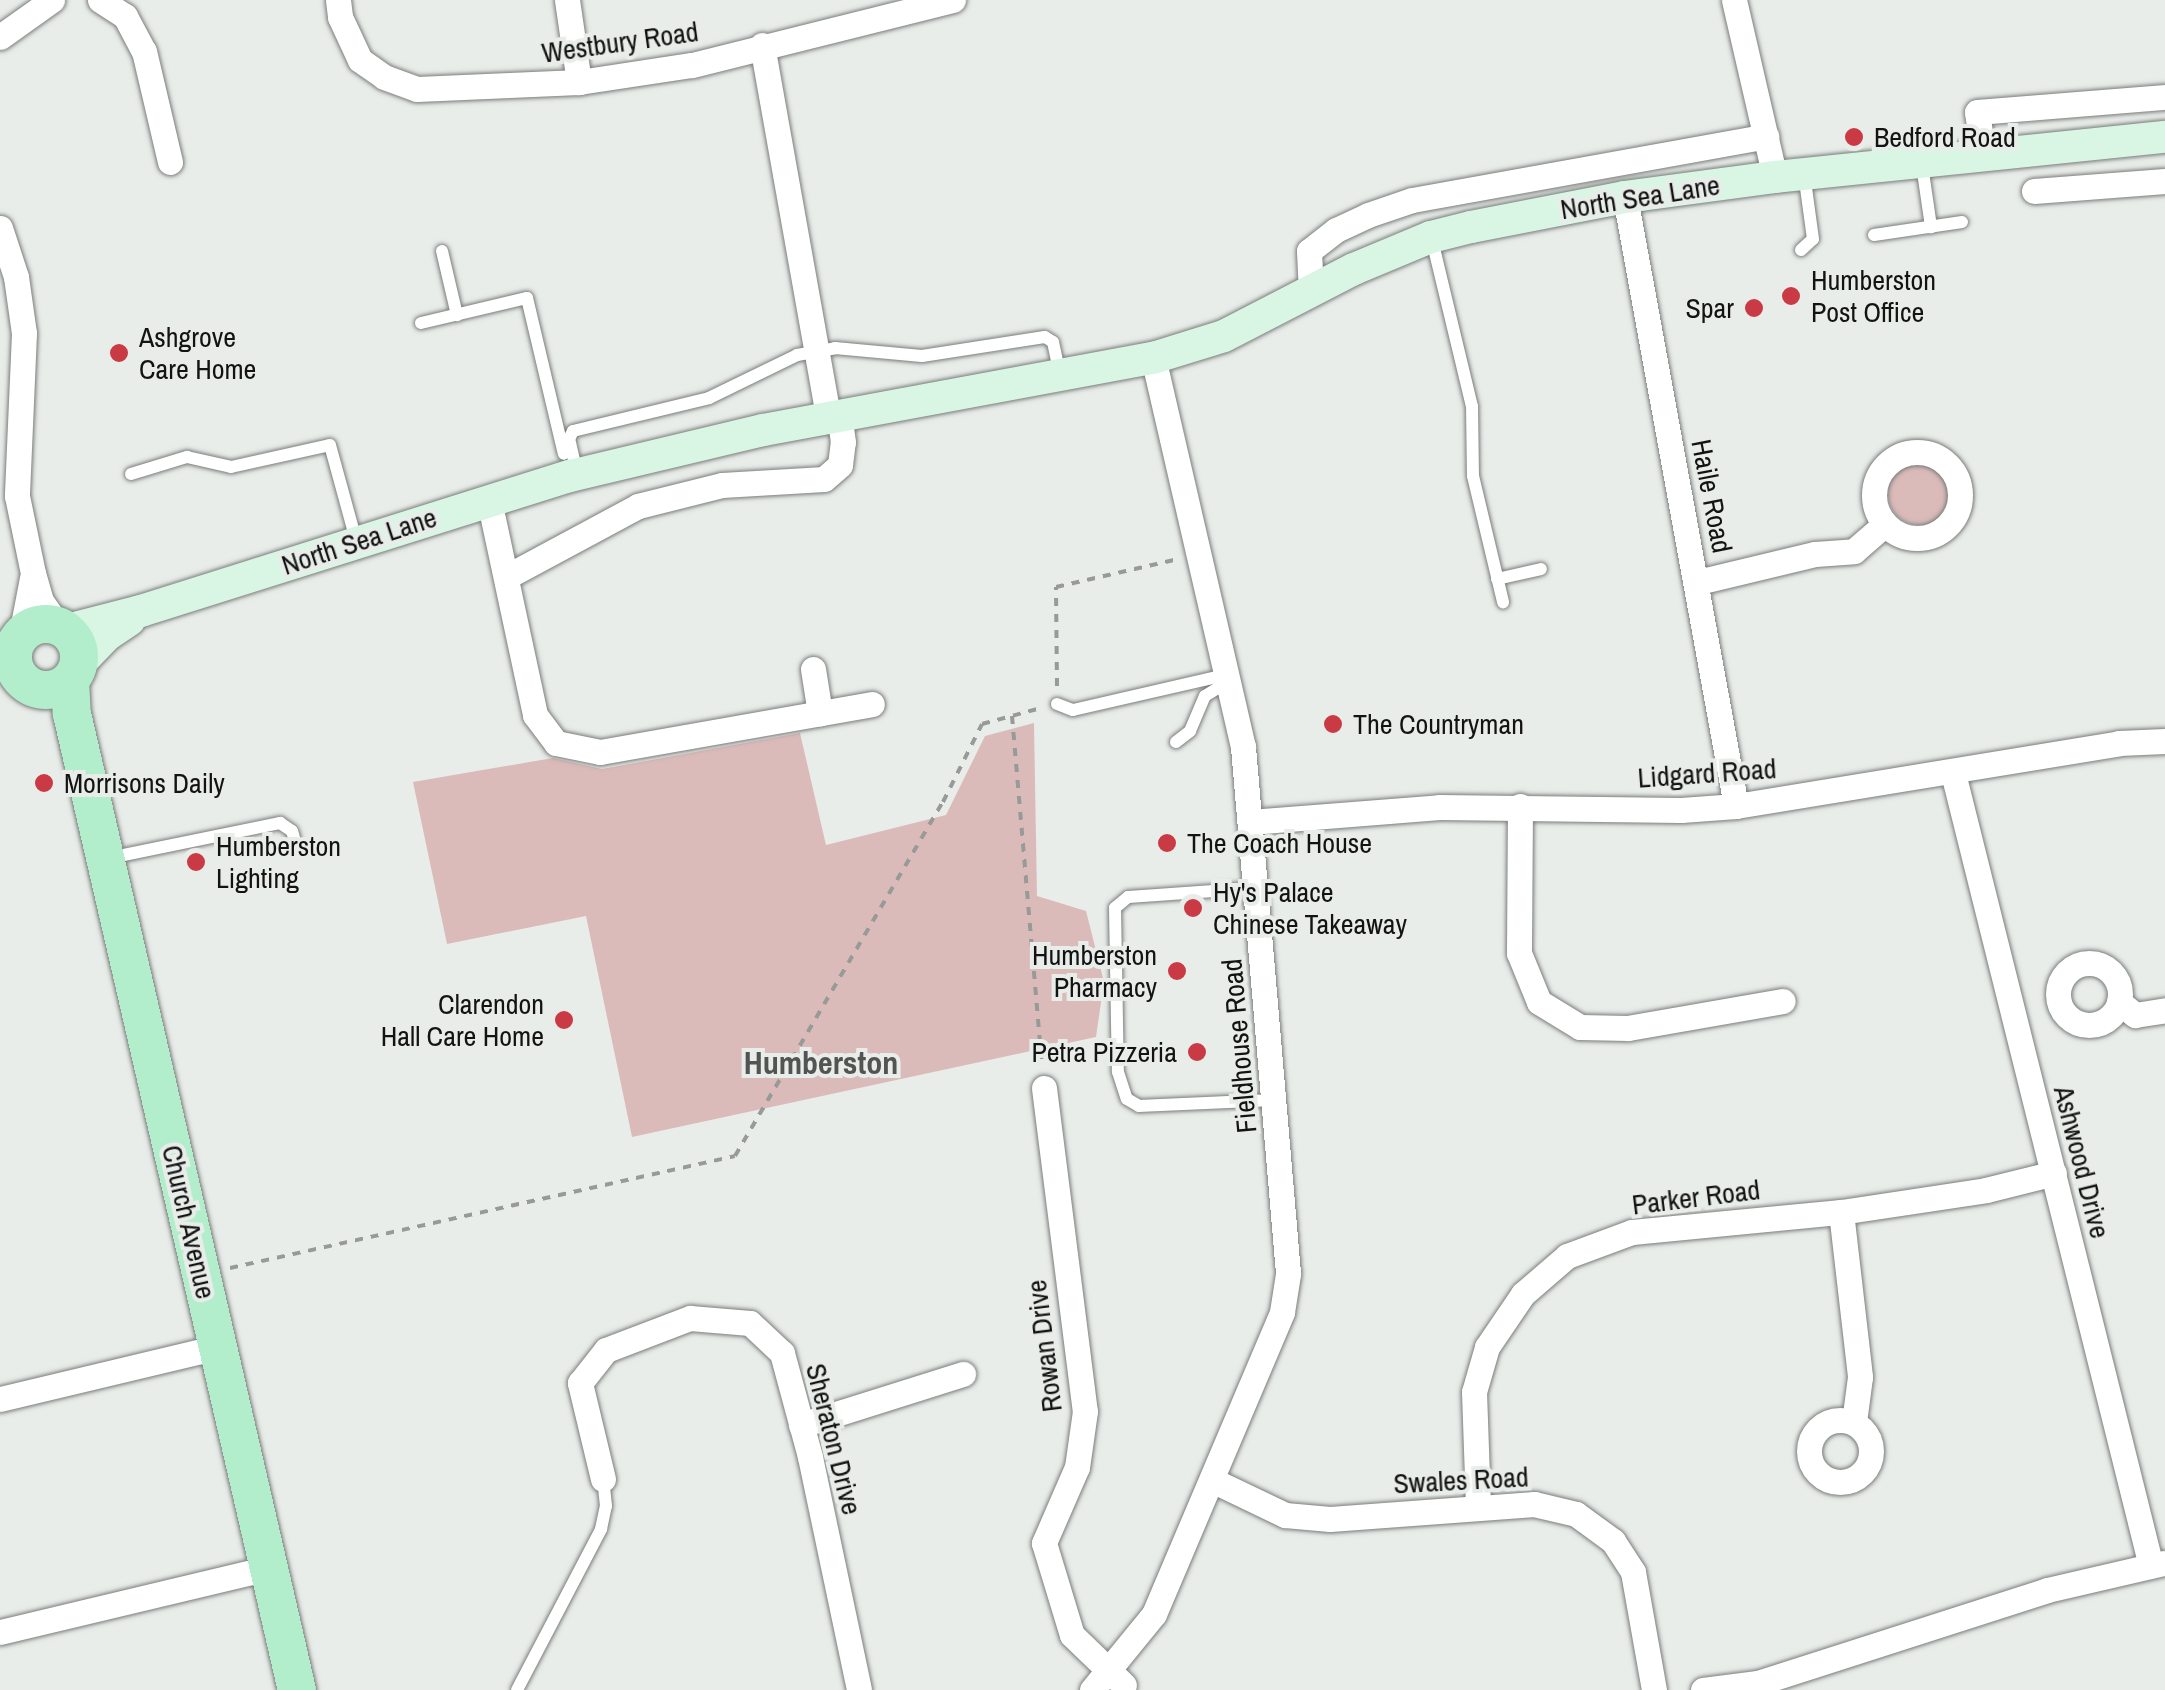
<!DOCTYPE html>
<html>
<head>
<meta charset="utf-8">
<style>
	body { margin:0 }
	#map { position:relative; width:2165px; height:1690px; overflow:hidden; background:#e9edea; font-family:"Archivo Narrow",sans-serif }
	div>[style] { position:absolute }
	.green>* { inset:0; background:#dbbbba }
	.round { border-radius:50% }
	.path>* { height:4px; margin-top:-2px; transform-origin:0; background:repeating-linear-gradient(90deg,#979a97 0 8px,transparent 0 16px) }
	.roads { filter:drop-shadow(0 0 2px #7a7d7b) drop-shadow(0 0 2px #7a7d7b) }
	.lane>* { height:12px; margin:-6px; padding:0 6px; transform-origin:6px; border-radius:6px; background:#fff }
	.street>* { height:25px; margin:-12.5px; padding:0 12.5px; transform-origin:12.5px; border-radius:12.5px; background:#fff }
	.street>.ring { margin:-12.5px; padding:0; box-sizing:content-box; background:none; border:25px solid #fff; border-radius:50% }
	.secondary>* { height:32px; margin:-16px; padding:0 16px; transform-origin:16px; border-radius:16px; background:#d9f6e5 }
	.primary>* { height:38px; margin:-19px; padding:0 19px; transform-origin:19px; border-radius:19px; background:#b2eecb }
	.primary>.ring { margin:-19px; padding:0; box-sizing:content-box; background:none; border:38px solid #b2eecb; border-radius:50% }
	.dots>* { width:28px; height:28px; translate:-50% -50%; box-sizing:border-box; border:5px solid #e9edea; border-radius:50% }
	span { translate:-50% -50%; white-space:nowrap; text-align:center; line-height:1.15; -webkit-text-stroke:8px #e9edea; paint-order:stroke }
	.street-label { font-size:28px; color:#121312 }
	.poi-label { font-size:28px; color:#121312 }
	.left { translate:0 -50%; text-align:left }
	.right { translate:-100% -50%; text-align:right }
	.quarter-label { font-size:32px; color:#515452; font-weight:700 }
</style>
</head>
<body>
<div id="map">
	<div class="green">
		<i class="round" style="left:1888px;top:463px;width:62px;height:62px"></i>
		<i style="clip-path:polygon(1034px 723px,1037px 896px,1086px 911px,1104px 982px,1096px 1037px,632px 1137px,586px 916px,447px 944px,413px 782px,553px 758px,602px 769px,800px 733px,826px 845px,946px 815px,985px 736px)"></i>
	</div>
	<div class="path">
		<i style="left:1057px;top:686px;width:99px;rotate:-90.6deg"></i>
		<i style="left:1056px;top:587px;width:121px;rotate:-12.9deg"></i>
		<i style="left:1012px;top:716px;width:350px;rotate:85.1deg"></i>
		<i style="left:230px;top:1268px;width:517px;rotate:-12.5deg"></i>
		<i style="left:735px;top:1156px;width:411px;rotate:-59.6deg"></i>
		<i style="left:943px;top:802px;width:87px;rotate:-63.4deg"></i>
		<i style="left:982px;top:724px;width:61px;rotate:-15.2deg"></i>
	</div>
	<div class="roads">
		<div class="lane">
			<i style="left:1922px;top:165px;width:63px;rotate:81.7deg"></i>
			<i style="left:1874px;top:235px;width:89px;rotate:-8.4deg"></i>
			<i style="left:1432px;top:240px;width:171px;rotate:76.5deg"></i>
			<i style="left:1472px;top:406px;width:70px;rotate:89.2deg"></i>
			<i style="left:1473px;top:476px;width:130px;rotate:76.6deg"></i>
			<i style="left:1801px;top:250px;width:16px;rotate:-43deg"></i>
			<i style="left:1813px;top:239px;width:67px;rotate:-97.8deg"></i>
			<i style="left:442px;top:251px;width:66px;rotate:76.8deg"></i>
			<i style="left:421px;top:323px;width:109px;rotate:-13.3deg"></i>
			<i style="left:527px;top:298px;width:160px;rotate:76.7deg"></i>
			<i style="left:577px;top:473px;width:35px;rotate:-103deg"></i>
			<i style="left:569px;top:439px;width:9px;rotate:-63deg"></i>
			<i style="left:573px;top:431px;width:140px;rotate:-13.6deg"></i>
			<i style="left:709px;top:398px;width:98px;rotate:-26deg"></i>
			<i style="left:797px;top:355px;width:39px;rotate:-10deg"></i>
			<i style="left:835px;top:348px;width:87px;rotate:5.3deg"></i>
			<i style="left:922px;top:356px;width:124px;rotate:-8.8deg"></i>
			<i style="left:1045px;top:337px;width:9px;rotate:32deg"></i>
			<i style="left:1053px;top:342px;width:33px;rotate:78deg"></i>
			<i style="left:131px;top:474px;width:59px;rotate:-16.9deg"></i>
			<i style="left:187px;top:457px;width:45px;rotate:12.8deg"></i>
			<i style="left:231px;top:467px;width:101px;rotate:-12.5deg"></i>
			<i style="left:330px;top:445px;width:98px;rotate:74.7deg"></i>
			<i style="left:1497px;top:579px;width:45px;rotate:-12.8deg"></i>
			<i style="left:1057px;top:704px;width:17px;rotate:21deg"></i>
			<i style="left:1073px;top:710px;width:157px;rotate:-12.9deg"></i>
			<i style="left:1176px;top:742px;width:18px;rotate:-38deg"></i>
			<i style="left:1190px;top:731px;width:38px;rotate:-67deg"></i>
			<i style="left:1205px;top:696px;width:26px;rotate:-32deg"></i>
			<i style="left:109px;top:858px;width:175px;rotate:-11.6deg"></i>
			<i style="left:280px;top:823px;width:14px;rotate:34deg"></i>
			<i style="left:292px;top:831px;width:18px;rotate:74deg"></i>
			<i style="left:1256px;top:888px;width:128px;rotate:176deg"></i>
			<i style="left:1128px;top:897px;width:17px;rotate:140deg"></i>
			<i style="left:1115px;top:908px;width:164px;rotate:89deg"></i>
			<i style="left:1118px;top:1072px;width:28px;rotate:72deg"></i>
			<i style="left:1127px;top:1099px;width:14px;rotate:30deg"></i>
			<i style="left:1139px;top:1106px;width:134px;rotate:-2.6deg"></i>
			<i style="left:517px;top:1690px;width:182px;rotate:-62.4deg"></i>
			<i style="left:601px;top:1529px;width:24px;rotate:-78deg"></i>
			<i style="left:606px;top:1506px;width:27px;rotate:-96deg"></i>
		</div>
		<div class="street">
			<i style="left:100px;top:0;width:30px;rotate:33deg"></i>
			<i style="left:125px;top:16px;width:40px;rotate:62deg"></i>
			<i style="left:144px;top:51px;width:114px;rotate:76.8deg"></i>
			<i style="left:338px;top:0;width:17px;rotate:83deg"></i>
			<i style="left:340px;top:17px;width:47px;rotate:65.1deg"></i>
			<i style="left:360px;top:60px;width:29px;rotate:35deg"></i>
			<i style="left:384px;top:77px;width:35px;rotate:20deg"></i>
			<i style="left:417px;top:89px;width:162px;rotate:-2.5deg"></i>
			<i style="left:579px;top:82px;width:114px;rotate:-8.6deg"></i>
			<i style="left:692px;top:65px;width:269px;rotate:-14deg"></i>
			<i style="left:567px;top:0;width:83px;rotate:81.7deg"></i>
			<i style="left:1734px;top:0;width:182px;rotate:77deg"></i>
			<i style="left:0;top:37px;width:64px;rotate:-35.4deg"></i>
			<i style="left:762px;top:45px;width:378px;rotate:79.9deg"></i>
			<i style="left:1983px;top:153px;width:41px;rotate:-98.3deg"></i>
			<i style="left:1977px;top:112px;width:189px;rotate:-4.6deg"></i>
			<i style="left:2034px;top:191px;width:131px;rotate:-4.4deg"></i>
			<i style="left:1625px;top:197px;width:619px;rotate:79.67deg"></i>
			<i style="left:0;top:228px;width:52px;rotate:71.9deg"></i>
			<i style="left:16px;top:277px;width:57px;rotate:81.9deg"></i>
			<i style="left:24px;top:333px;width:163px;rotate:92.5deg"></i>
			<i style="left:17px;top:496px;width:79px;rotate:78.3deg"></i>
			<i style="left:33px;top:573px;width:29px;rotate:74deg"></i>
			<i style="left:41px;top:601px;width:29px;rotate:55deg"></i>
			<i style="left:1311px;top:293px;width:42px;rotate:-92.7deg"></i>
			<i style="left:1309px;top:251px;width:34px;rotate:-38deg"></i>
			<i style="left:1336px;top:230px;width:35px;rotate:-25deg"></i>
			<i style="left:1368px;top:215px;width:46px;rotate:-18.8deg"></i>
			<i style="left:1412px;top:200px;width:360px;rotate:-10.2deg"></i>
			<i class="ring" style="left:1874px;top:452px;width:61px;height:61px"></i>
			<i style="left:489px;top:500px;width:220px;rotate:77.9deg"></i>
			<i style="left:535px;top:715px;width:35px;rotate:53deg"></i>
			<i style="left:556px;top:743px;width:45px;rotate:11.6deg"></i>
			<i style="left:600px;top:752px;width:276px;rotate:-10deg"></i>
			<i style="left:506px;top:577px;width:150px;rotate:-28.3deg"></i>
			<i style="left:638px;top:506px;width:87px;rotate:-14deg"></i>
			<i style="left:722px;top:485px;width:102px;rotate:-3.4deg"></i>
			<i style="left:824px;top:479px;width:21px;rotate:-41deg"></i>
			<i style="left:840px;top:465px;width:23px;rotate:-83deg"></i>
			<i style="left:843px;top:442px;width:27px;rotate:-98deg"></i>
			<i style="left:1698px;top:582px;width:120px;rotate:-13.5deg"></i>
			<i style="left:1815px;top:554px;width:39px;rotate:-4deg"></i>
			<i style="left:1854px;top:551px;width:41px;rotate:-41.1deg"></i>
			<i style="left:21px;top:635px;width:58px;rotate:-79.1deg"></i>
			<i style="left:813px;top:669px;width:45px;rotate:81deg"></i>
			<i style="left:1953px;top:773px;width:817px;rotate:75.98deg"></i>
			<i style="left:1520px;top:806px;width:147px;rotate:90.4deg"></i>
			<i style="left:1519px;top:953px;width:53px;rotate:67.8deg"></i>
			<i style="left:1539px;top:1002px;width:48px;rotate:31.4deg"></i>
			<i style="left:1580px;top:1027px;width:48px;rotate:1.2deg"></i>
			<i style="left:1628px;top:1028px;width:157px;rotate:-9.9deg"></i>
			<i style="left:1250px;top:822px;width:190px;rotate:-4.5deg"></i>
			<i style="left:1439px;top:807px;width:242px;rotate:0.7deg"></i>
			<i style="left:1681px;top:810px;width:55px;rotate:-4.2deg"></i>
			<i style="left:1736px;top:806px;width:388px;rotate:-9.3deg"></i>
			<i style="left:2119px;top:743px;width:46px;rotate:-2.5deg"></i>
			<i class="ring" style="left:2058px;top:963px;width:37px;height:37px"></i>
			<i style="left:2119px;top:1002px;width:21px;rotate:39deg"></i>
			<i style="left:2135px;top:1015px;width:30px;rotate:-9deg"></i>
			<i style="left:1044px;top:1088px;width:326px;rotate:82.8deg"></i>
			<i style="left:1085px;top:1411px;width:57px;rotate:98.1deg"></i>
			<i style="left:1077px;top:1467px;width:83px;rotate:113.5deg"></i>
			<i style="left:1044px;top:1543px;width:96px;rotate:73.1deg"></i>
			<i style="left:1072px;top:1635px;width:72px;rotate:43.9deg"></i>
			<i style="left:1841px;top:1212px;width:166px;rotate:83.4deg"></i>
			<i style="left:1860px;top:1377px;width:45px;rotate:97.6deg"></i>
			<i style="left:0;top:1399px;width:224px;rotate:-13.4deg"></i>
			<i class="ring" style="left:1809px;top:1420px;width:37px;height:37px"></i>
			<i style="left:801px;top:1425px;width:170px;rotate:-17.5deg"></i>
			<i style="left:603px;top:1479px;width:99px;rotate:-103.5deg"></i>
			<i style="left:580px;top:1383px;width:42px;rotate:-51.8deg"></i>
			<i style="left:606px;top:1350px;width:90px;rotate:-20.9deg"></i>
			<i style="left:690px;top:1318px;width:60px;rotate:4.8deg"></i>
			<i style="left:750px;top:1323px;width:44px;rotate:43.2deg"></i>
			<i style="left:782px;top:1353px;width:108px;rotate:74.9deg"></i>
			<i style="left:810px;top:1457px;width:238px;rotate:78.1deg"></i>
			<i style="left:1214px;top:1481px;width:79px;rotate:25.6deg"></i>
			<i style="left:1285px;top:1515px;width:45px;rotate:5.1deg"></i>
			<i style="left:1330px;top:1519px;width:205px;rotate:-4.2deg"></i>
			<i style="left:1534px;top:1504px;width:43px;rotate:13.4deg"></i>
			<i style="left:1576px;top:1514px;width:46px;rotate:36.1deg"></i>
			<i style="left:1613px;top:1541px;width:37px;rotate:57deg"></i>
			<i style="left:1633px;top:1572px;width:120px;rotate:79.9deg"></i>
			<i style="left:1478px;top:1506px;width:114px;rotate:-92deg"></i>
			<i style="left:1474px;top:1392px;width:47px;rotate:-73.9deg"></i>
			<i style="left:1487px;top:1347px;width:64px;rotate:-55.8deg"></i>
			<i style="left:1523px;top:1294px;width:58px;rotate:-40.8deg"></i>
			<i style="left:1567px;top:1256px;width:69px;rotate:-20.3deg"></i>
			<i style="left:1632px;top:1232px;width:210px;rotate:-5.5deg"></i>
			<i style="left:1841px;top:1212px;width:147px;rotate:-8.6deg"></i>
			<i style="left:1986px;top:1190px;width:70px;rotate:-14deg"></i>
			<i style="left:0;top:1632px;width:277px;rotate:-13.4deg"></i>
			<i style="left:1092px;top:1690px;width:98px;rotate:-50.8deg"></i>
			<i style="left:1154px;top:1614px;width:328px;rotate:-67deg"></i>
			<i style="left:1282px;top:1312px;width:39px;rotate:-81deg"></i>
			<i style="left:1288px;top:1273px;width:528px;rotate:-94.89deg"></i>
			<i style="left:1243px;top:747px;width:399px;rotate:-103deg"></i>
			<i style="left:1703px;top:1690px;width:55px;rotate:-7.3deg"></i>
			<i style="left:1758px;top:1683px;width:304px;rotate:-17.8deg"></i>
			<i style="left:2047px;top:1590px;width:120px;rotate:-13deg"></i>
		</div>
		<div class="secondary">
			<i style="left:67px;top:630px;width:76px;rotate:-14.4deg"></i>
			<i style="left:141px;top:611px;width:450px;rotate:-17.5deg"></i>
			<i style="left:570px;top:476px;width:198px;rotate:-13.4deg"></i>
			<i style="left:763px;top:430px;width:397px;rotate:-10.5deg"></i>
			<i style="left:1153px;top:358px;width:74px;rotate:-17.2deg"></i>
			<i style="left:1224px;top:336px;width:146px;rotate:-27.3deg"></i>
			<i style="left:1354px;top:269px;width:83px;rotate:-22.6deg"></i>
			<i style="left:1431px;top:237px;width:41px;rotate:-14deg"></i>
			<i style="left:1471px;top:227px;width:157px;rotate:-11deg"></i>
			<i style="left:1625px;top:197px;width:151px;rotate:-7.6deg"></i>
			<i style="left:1775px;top:177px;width:392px;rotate:-5.9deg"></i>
			<i style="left:79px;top:664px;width:40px;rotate:-46deg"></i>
			<i style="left:107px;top:635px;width:27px;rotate:-34deg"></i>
		</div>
		<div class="primary">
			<i class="ring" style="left:13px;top:624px;width:28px;height:28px"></i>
			<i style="left:70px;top:680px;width:34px;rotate:87deg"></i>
			<i style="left:72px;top:714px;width:1002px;rotate:77.02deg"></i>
		</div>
	</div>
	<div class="dots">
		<i style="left:1854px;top:137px;background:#ca3a44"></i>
		<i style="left:1791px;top:296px;background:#ca3a44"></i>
		<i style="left:1754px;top:308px;background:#ca3a44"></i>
		<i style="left:119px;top:353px;background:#ca3a44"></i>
		<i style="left:1333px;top:724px;background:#ca3a44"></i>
		<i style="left:44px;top:783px;background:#ca3a44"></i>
		<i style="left:1167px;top:843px;background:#ca3a44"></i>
		<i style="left:196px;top:862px;background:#ca3a44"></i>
		<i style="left:1193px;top:908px;background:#ca3a44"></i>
		<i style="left:1177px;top:971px;background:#ca3a44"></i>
		<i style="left:564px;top:1020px;background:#ca3a44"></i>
		<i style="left:1197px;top:1052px;background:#ca3a44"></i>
	</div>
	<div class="street-label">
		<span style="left:620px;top:42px;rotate:-8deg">Westbury Road</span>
		<span style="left:1640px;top:197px;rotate:-9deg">North Sea Lane</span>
		<span style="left:1712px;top:496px;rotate:79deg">Haile Road</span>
		<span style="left:359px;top:541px;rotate:-18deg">North Sea Lane</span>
		<span style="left:1707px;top:773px;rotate:-4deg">Lidgard Road</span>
		<span style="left:1239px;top:1046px;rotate:-95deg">Fieldhouse Road</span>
		<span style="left:2082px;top:1162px;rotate:76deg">Ashwood Drive</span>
		<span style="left:1696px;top:1197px;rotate:-7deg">Parker Road</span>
		<span style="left:189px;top:1222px;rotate:77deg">Church Avenue</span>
		<span style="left:1044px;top:1346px;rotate:-97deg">Rowan Drive</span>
		<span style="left:834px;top:1439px;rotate:76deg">Sheraton Drive</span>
		<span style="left:1461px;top:1480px;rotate:-3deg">Swales Road</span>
	</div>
	<div class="poi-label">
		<span class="left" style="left:1874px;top:137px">Bedford Road</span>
		<span class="left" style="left:1811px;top:296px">Humberston<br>Post Office</span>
		<span class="right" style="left:1734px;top:308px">Spar</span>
		<span class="left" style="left:139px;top:353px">Ashgrove<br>Care Home</span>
		<span class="left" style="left:1353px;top:724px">The Countryman</span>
		<span class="left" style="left:64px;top:783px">Morrisons Daily</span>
		<span class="left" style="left:1187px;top:843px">The Coach House</span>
		<span class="left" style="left:216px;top:862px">Humberston<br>Lighting</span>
		<span class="left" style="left:1213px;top:908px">Hy's Palace<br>Chinese Takeaway</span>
		<span class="right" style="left:1157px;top:971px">Humberston<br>Pharmacy</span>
		<span class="right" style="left:544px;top:1020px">Clarendon<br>Hall Care Home</span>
		<span class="right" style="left:1177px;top:1052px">Petra Pizzeria</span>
	</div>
	<div class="quarter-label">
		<span style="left:821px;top:1063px">Humberston</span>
	</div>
</div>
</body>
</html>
